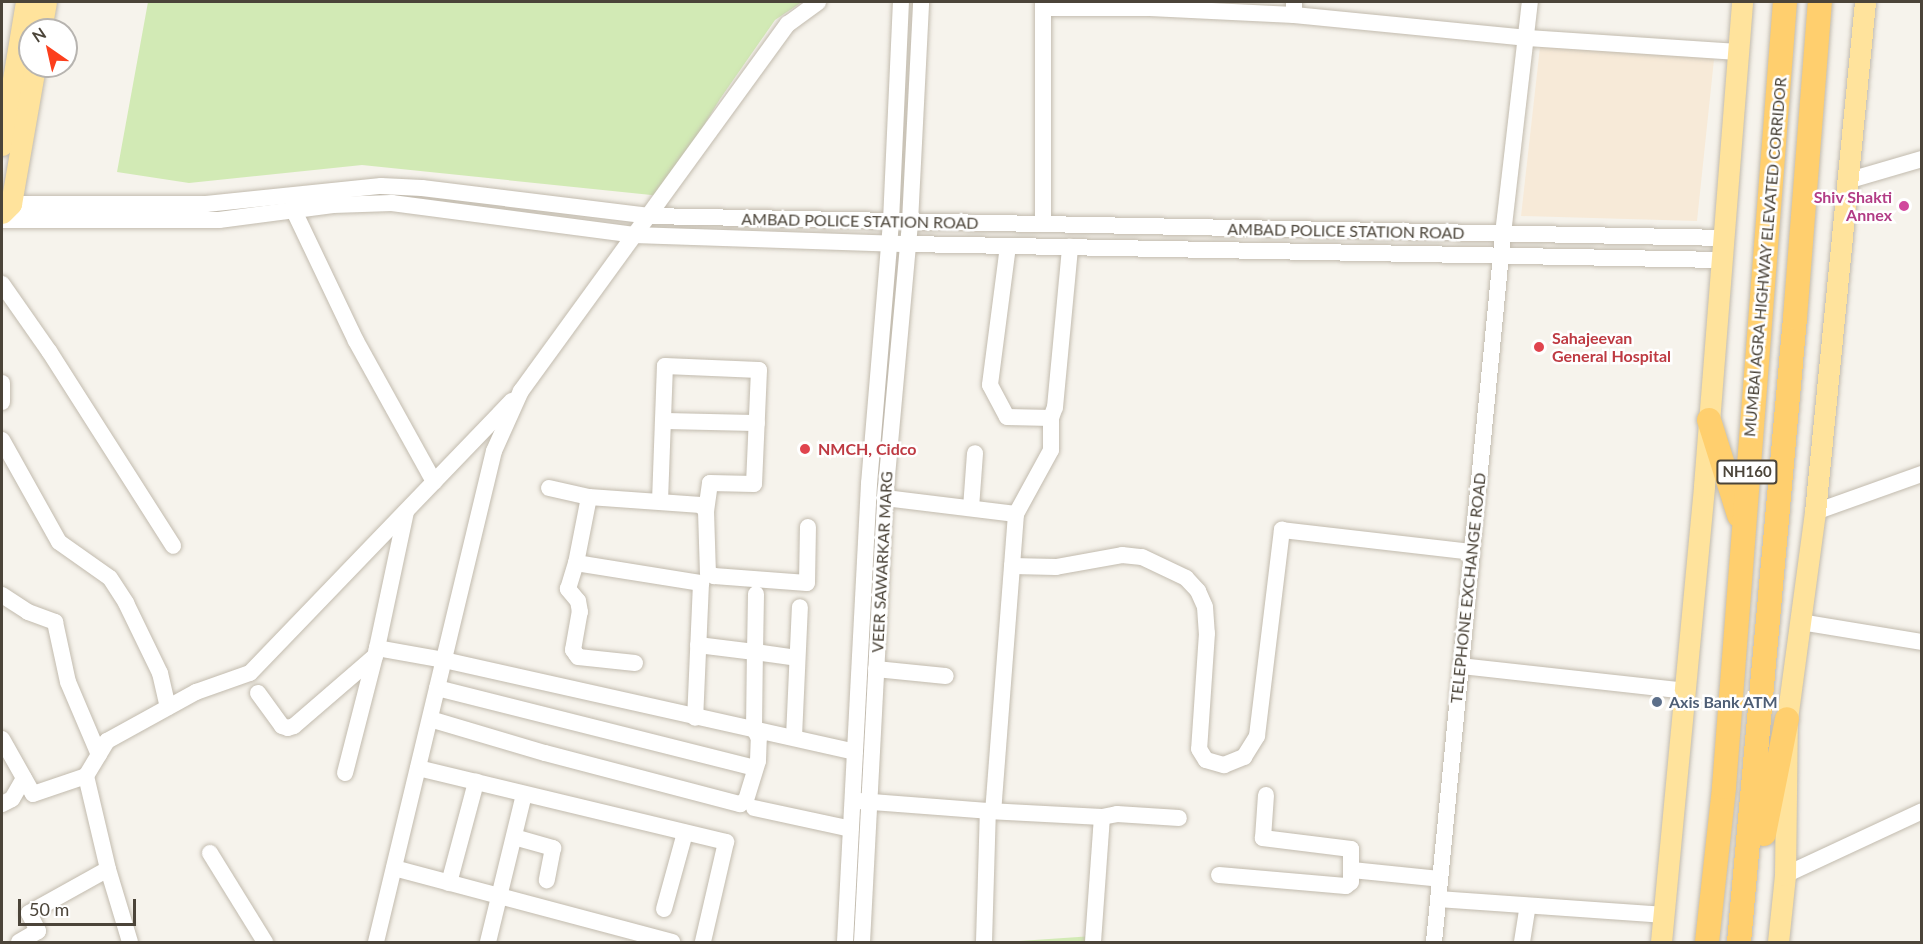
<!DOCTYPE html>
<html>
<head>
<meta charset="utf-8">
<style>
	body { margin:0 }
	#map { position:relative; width:1923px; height:944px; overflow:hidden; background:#f6f3ec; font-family:Lato,sans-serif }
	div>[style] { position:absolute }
	.commercial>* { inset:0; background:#f7ead8 }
	.green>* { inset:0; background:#d2eab5 }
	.roads { filter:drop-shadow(0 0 2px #c2bbae) drop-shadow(0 0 2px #c2bbae) }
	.minor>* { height:16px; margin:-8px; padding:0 8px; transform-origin:8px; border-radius:8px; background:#fff }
	.major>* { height:21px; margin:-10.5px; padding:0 10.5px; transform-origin:10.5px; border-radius:10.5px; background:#ffe39c }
	.highway>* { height:24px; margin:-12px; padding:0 12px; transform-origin:12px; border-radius:12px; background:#ffcf6e }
	.dots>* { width:16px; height:16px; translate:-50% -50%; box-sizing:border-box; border:3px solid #fff; border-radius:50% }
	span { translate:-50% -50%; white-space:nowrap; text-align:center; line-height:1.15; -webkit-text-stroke:5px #fff; paint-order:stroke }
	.shield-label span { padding:2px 4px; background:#fff; border:2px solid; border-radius:4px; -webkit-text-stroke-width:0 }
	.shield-label { font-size:15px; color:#4b4439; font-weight:700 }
	.hotel-label { font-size:16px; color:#b23c85; font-weight:700 }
	.right { translate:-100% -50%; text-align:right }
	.street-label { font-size:16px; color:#4b4439 }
	.health-label { font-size:16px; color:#be3a42; font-weight:700 }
	.left { translate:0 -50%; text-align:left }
	.service-label { font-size:16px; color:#4e5e75; font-weight:700 }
	.frame { position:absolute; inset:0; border:3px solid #4b4439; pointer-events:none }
	.north { position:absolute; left:18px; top:18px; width:60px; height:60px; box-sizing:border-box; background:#fff; border:2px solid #b7b4b0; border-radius:50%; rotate:326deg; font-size:16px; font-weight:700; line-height:24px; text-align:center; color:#4b4439 }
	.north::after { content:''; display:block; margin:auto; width:21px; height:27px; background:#fc3f1d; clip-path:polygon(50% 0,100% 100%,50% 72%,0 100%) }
	.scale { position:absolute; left:18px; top:899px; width:118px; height:27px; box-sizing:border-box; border:3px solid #4b4439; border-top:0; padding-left:8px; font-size:18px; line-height:21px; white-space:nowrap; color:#4b4439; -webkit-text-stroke:4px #fff; paint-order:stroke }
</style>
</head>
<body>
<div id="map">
	<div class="commercial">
		<i style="clip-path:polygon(1540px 47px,1715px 50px,1697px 221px,1521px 216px)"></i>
	</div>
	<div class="green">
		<i style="clip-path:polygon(148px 2px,802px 2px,775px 20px,720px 99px,661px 196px,362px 165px,189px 183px,117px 172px)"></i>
		<i style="clip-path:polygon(1093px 936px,1092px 942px,1004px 942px)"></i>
	</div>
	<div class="roads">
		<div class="minor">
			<i style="left:1043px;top:8px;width:107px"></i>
			<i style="left:1150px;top:8px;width:6px;rotate:-90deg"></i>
			<i style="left:1150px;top:8px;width:144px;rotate:2.8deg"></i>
			<i style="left:1294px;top:15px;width:13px;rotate:-90deg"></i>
			<i style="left:1294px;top:15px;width:235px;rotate:5.6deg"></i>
			<i style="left:1528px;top:38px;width:210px;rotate:3.8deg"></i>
			<i style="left:1850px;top:180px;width:75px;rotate:-16.3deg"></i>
			<i style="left:2px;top:204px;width:204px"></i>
			<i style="left:206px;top:204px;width:176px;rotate:-5.9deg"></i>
			<i style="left:381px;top:186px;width:41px;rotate:2.8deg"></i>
			<i style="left:422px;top:188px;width:229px;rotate:7deg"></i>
			<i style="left:649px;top:216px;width:1073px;rotate:1.17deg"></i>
			<i style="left:294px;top:211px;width:144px;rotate:64.5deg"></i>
			<i style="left:356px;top:341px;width:161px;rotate:61deg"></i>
			<i style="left:2px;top:220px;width:217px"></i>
			<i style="left:219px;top:220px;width:115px;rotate:-7.5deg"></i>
			<i style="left:333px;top:205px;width:59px;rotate:-1.9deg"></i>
			<i style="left:392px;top:203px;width:244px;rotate:7.5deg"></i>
			<i style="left:634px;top:235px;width:275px;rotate:1.9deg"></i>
			<i style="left:909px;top:244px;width:811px;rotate:1.13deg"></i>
			<i style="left:1043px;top:224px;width:222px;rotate:-90deg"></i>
			<i style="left:1008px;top:246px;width:140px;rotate:97.4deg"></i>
			<i style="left:990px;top:385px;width:36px;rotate:62deg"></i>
			<i style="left:1007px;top:417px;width:44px;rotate:1.3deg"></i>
			<i style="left:2px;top:284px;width:82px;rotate:55deg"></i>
			<i style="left:49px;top:351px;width:231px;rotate:57.5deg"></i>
			<i style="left:2px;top:383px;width:19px;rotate:90deg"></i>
			<i style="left:663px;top:421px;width:94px;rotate:1.2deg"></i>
			<i style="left:2px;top:440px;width:117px;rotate:60.8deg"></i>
			<i style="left:59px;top:542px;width:62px;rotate:35.2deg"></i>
			<i style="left:110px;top:578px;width:30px;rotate:57deg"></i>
			<i style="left:126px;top:603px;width:78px;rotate:64.1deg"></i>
			<i style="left:160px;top:673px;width:35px;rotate:77deg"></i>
			<i style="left:549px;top:488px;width:41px;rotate:12.7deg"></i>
			<i style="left:589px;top:497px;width:67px;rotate:101.1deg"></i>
			<i style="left:589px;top:497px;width:112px;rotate:4.1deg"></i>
			<i style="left:701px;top:505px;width:8px;rotate:50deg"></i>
			<i style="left:706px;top:511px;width:62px;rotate:88.2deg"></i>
			<i style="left:708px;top:573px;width:7px;rotate:27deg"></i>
			<i style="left:714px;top:576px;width:93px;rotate:4.3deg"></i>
			<i style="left:807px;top:583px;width:56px;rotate:-89deg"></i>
			<i style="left:885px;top:498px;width:132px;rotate:7deg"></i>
			<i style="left:1016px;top:514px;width:298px;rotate:94.4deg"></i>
			<i style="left:660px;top:501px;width:135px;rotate:-87.9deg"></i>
			<i style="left:665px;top:366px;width:94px;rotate:2.4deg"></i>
			<i style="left:759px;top:370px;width:114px;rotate:92.5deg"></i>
			<i style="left:754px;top:484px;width:44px;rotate:-178.7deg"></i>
			<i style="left:710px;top:483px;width:28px;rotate:98deg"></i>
			<i style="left:971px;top:508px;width:55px;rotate:-85.8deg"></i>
			<i style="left:1815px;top:512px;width:114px;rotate:-19.6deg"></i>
			<i style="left:1016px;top:514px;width:73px;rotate:-61.3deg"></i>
			<i style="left:1051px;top:450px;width:32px;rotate:-90deg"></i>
			<i style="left:1051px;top:418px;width:12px;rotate:-70deg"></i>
			<i style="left:1055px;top:407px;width:161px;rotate:-84.6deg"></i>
			<i style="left:1012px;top:566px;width:44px;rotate:1.3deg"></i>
			<i style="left:1056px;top:567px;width:67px;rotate:-10.3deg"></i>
			<i style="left:1122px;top:555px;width:20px;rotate:6deg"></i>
			<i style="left:1142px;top:557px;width:49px;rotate:25.5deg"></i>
			<i style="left:1186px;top:578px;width:18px;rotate:47deg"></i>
			<i style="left:1198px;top:591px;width:17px;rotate:66deg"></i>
			<i style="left:1205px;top:607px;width:26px;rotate:86deg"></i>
			<i style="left:1207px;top:633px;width:116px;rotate:93.9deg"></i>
			<i style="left:1199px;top:749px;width:13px;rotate:58deg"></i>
			<i style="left:1206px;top:760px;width:19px;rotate:16deg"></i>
			<i style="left:1224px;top:765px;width:22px;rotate:-22deg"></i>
			<i style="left:1244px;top:757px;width:25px;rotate:-58deg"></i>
			<i style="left:1257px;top:736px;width:208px;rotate:-83.1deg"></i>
			<i style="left:1282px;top:530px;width:191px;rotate:6.6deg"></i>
			<i style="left:2px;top:595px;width:31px;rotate:33deg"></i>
			<i style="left:28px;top:612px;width:29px;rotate:20deg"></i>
			<i style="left:55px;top:622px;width:61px;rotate:77.8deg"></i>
			<i style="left:68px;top:682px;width:79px;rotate:67deg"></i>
			<i style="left:1800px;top:622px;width:124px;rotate:9.3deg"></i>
			<i style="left:698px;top:645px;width:57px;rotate:7deg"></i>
			<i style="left:755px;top:652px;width:58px;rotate:-89deg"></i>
			<i style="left:377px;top:648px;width:68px;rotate:10.2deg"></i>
			<i style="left:444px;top:660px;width:421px;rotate:12.6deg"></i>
			<i style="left:635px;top:663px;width:57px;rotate:-174deg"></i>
			<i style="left:578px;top:657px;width:4px;rotate:-124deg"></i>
			<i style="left:576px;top:654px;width:5px;rotate:-127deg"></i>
			<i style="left:573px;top:650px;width:39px;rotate:-80deg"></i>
			<i style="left:580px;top:612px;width:11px;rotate:-100deg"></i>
			<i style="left:578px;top:601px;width:16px;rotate:-130deg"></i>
			<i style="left:568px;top:589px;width:27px;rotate:-73deg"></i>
			<i style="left:576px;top:563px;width:127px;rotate:9.1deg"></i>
			<i style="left:701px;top:583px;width:135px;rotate:92.5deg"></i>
			<i style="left:1461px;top:666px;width:226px;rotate:6.3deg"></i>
			<i style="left:876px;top:669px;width:70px;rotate:5.7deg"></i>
			<i style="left:437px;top:688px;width:328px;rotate:14.1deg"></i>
			<i style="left:258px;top:693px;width:41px;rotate:54deg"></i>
			<i style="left:282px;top:726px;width:6px;rotate:18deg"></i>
			<i style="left:288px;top:728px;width:6px;rotate:-18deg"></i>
			<i style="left:294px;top:726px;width:107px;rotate:-40.8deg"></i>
			<i style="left:430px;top:719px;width:120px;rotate:16.5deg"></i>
			<i style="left:545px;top:753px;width:202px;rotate:14.7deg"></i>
			<i style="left:740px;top:804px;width:7px;rotate:-34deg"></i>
			<i style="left:746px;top:800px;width:41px;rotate:-72.9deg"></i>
			<i style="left:758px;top:761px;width:23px;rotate:-88deg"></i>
			<i style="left:759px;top:738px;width:10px;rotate:-119deg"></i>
			<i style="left:754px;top:729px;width:77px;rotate:-89.3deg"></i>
			<i style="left:755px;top:652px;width:42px;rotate:8.1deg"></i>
			<i style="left:794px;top:737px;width:130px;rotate:-87.4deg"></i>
			<i style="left:2px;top:739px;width:63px;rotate:60.6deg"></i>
			<i style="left:33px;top:794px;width:56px;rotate:-18.8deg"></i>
			<i style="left:418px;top:768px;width:317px;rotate:13.5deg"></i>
			<i style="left:726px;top:842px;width:103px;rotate:103deg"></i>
			<i style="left:345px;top:773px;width:129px;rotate:-75.6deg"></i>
			<i style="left:377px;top:648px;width:139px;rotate:-78deg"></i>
			<i style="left:859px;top:801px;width:129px;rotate:4.4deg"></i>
			<i style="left:988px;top:811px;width:114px;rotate:3deg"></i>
			<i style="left:1102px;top:817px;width:15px;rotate:-11deg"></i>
			<i style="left:1117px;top:814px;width:62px;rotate:3.7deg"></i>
			<i style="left:2px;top:804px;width:11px;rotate:-27deg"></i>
			<i style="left:12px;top:799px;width:24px;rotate:-60deg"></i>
			<i style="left:754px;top:808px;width:99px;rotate:12.2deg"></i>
			<i style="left:514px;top:837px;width:41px;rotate:15.8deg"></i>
			<i style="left:553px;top:848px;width:33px;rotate:101deg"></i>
			<i style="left:210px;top:853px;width:105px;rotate:58.3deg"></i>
			<i style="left:394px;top:868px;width:288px;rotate:14.9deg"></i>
			<i style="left:1352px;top:870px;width:88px;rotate:5.8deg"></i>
			<i style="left:1219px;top:875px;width:127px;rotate:5deg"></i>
			<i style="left:1346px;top:886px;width:6px;rotate:-39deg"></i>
			<i style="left:1351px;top:882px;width:33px;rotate:-90deg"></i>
			<i style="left:1351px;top:849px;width:89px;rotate:-172.9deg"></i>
			<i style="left:1263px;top:838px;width:43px;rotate:-86deg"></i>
			<i style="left:1785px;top:875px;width:151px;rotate:-25deg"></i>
			<i style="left:449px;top:883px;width:105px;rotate:-75deg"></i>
			<i style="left:1438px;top:899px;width:228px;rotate:4deg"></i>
			<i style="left:664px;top:909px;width:79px;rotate:-74.6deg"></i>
			<i style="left:19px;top:942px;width:22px;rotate:-30deg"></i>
			<i style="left:38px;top:931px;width:20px;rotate:-117deg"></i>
			<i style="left:29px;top:913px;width:90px;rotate:-29.1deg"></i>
			<i style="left:130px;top:942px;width:76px;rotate:-106.8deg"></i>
			<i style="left:108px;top:869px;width:96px;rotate:-103.3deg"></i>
			<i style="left:86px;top:776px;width:41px;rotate:-59deg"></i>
			<i style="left:107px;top:741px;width:102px;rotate:-28.8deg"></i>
			<i style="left:196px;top:692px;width:57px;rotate:-19.4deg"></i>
			<i style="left:250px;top:673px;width:378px;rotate:-46.1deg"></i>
			<i style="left:376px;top:942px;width:505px;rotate:-76.49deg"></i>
			<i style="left:494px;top:451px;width:66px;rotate:-65.8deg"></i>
			<i style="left:521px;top:391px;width:454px;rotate:-54deg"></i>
			<i style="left:788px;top:24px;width:37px;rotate:-36deg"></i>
			<i style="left:488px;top:942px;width:152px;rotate:-76.3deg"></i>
			<i style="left:845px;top:942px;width:459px;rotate:-87deg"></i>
			<i style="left:869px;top:484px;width:264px;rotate:-85.2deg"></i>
			<i style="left:891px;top:221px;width:219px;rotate:-87.4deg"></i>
			<i style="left:862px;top:942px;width:445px;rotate:-87deg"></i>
			<i style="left:885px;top:498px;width:277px;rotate:-84.8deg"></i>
			<i style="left:910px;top:222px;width:220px;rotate:-87.1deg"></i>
			<i style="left:984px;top:942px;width:131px;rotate:-88.3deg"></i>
			<i style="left:1093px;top:942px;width:125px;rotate:-85.9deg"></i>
			<i style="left:1434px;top:942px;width:711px;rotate:-84.43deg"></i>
			<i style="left:1503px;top:234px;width:234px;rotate:-83.4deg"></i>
			<i style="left:1522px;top:942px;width:36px;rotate:-81deg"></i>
		</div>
		<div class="major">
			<i style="left:41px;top:30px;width:28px;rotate:-80deg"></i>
			<i style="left:2px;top:145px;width:145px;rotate:-80.5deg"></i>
			<i style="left:2px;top:213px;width:13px;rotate:-45deg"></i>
			<i style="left:11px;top:204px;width:140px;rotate:-80.1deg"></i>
			<i style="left:1661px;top:942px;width:458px;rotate:-84.6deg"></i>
			<i style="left:1704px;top:486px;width:485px;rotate:-85.5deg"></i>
			<i style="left:1778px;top:942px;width:67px;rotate:-84deg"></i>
			<i style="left:1785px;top:875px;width:156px;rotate:-89.3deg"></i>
			<i style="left:1787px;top:719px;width:209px;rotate:-82.3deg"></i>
			<i style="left:1815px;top:512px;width:512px;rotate:-84.4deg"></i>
		</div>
		<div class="highway">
			<i style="left:1709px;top:420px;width:100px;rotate:72.5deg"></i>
			<i style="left:1764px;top:834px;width:117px;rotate:-78.7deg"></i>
			<i style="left:1707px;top:942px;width:156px;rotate:-83.7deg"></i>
			<i style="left:1724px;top:787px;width:787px;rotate:-85.56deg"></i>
			<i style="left:1739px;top:942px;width:627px;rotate:-84.87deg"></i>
			<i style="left:1795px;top:318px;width:317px;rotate:-85.5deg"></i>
		</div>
	</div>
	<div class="dots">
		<i style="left:1904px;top:206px;background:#d1479c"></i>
		<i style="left:1539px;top:347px;background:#e0444e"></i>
		<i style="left:805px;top:449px;background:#e0444e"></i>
		<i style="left:1657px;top:702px;background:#5c6f8a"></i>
	</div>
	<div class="shield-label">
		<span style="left:1747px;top:472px">NH160</span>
	</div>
	<div class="hotel-label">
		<span class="right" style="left:1892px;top:206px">Shiv Shakti<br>Annex</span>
	</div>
	<div class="street-label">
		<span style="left:860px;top:221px;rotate:1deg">AMBAD POLICE STATION ROAD</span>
		<span style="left:1346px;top:231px;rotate:1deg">AMBAD POLICE STATION ROAD</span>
		<span style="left:1765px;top:257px;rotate:-85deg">MUMBAI AGRA HIGHWAY ELEVATED CORRIDOR</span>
		<span style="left:882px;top:562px;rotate:-87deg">VEER SAWARKAR MARG</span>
		<span style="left:1468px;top:588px;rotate:-84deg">TELEPHONE EXCHANGE ROAD</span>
	</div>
	<div class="health-label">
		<span class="left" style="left:1552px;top:347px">Sahajeevan<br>General Hospital</span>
		<span class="left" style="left:818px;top:449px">NMCH, Cidco</span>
	</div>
	<div class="service-label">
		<span class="left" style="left:1669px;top:702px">Axis Bank ATM</span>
	</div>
	<div class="frame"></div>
	<div class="north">N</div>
	<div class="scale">50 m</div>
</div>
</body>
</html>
